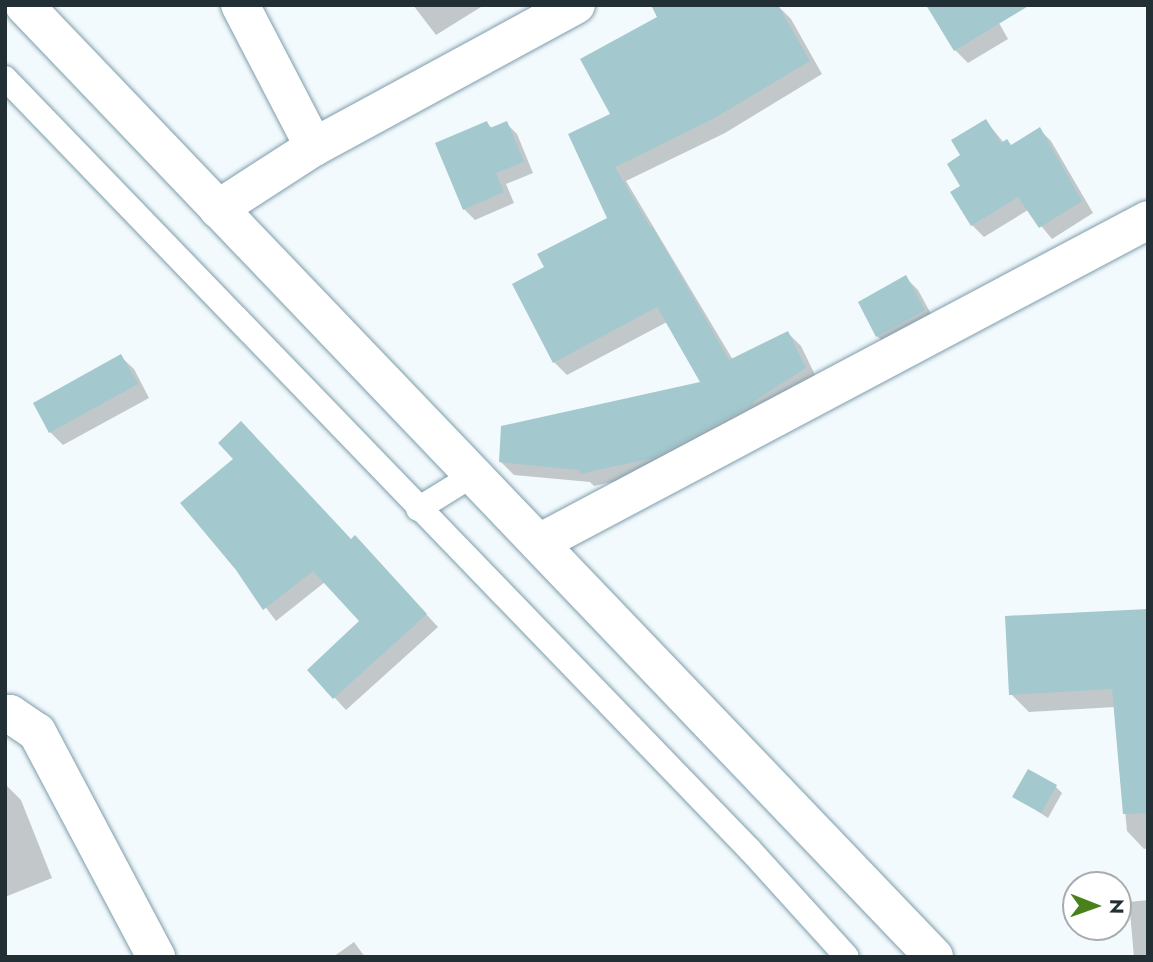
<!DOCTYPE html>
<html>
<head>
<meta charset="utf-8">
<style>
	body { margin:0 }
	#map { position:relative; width:1153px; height:962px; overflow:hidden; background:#f3fafd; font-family:Jost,sans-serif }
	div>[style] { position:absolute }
	.shadow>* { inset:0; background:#0003 }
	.building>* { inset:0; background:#a3c8ce }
	.roads { filter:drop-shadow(0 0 2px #7e9dab) drop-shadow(0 0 2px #7e9dab) }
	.lane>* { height:24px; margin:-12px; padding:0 12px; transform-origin:12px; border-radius:12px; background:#fff }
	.street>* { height:38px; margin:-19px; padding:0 19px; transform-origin:19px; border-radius:19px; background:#fff }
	span { translate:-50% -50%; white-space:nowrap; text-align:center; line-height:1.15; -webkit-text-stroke:5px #fff; paint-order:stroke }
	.frame { position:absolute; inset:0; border:7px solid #222f34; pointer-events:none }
	.north { position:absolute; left:1062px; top:871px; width:70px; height:70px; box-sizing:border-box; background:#fff; border:2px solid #a7acae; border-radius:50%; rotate:91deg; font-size:19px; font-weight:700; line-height:28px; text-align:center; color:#222f34 }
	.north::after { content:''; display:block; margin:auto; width:24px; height:32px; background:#49811a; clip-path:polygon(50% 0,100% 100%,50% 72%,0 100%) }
</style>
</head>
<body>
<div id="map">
	<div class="shadow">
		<i style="clip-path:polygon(413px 5px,480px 5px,481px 7px,436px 35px)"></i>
		<i style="clip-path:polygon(989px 5px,1008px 39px,968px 63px,955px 50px)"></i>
		<i style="clip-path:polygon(778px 6px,791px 19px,822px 74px,725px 133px,626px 181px,733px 360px,788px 333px,801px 346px,818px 381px,666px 470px,594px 486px,590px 482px,514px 475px,501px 462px,702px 383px,667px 322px,567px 375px,554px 362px,514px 285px,546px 268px,609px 218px,612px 115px)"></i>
		<i style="clip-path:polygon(986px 121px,1004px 143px,1012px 146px,1039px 129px,1051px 141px,1093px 213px,1052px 239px,1028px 210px,984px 237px,972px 225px,963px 187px,963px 156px)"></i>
		<i style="clip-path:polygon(487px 123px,493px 129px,506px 123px,517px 134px,533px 173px,506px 184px,514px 203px,475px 220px,464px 209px)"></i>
		<i style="clip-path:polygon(905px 277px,918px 290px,936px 323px,890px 349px,877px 336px)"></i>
		<i style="clip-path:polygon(121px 357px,134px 369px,149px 398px,63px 445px,50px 432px)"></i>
		<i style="clip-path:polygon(352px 541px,366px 549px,438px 627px,346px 710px,309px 670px,362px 622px,325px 582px,276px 621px,237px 569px)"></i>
		<i style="clip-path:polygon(1148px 611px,1148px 848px,1144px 849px,1127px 831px,1115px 707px,1029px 712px,1011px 694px)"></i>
		<i style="clip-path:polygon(5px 784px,21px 800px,52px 878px,5px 897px)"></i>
		<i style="clip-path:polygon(1056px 787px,1062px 793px,1048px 818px,1014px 796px)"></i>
		<i style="clip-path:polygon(1148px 900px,1148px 957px,1134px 957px,1129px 902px)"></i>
		<i style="clip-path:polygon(354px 942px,365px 957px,333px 957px)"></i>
	</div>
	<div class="building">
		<i style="clip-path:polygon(651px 5px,778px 5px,810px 61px,711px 120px,615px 167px,650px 227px,652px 226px,729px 360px,788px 331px,806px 368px,753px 402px,754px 404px,653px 458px,580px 474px,579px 470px,499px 462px,501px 426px,700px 382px,657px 307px,553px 363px,512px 284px,544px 267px,537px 254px,607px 218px,568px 134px,610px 114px,580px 59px,657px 17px)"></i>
		<i style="clip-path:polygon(926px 5px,1030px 5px,954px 51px)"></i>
		<i style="clip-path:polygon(986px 119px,1001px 143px,1007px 139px,1011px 145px,1040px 127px,1082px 201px,1039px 228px,1018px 197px,971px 226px,950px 192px,960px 186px,947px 164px,960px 155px,951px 140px)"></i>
		<i style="clip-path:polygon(487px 121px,490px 128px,507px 121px,524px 162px,496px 173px,504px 192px,463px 210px,435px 143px)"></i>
		<i style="clip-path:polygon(906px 275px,925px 310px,876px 337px,858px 302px)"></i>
		<i style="clip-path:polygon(121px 354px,138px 384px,49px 433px,33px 403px)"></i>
		<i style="clip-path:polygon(241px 421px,351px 539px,355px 535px,427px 614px,333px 699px,307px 670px,359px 621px,313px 571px,263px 610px,236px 570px,180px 503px,233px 459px,218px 443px)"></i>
		<i style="clip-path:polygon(1148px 609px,1148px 813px,1123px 814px,1112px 689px,1009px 695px,1005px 616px)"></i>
		<i style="clip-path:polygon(1028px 769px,1057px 785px,1041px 813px,1012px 797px)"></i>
	</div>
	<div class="roads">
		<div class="lane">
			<i style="left:5px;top:78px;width:1073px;rotate:46.02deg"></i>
			<i style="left:750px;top:850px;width:144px;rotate:47.8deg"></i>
			<i style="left:418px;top:509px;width:65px;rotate:-31.7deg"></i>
		</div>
		<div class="street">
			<i style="left:24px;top:5px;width:1317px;rotate:46.29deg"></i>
			<i style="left:314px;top:147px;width:298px;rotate:-28.5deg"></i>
			<i style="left:218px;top:209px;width:114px;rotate:-32.9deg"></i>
			<i style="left:314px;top:147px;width:160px;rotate:-117.5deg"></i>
			<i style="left:539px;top:543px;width:689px;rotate:-27.94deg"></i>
			<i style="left:5px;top:714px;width:5px"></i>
			<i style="left:10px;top:714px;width:32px;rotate:34deg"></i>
			<i style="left:37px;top:732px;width:255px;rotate:62.1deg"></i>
		</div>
	</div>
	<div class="frame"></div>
	<div class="north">N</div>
</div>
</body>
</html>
